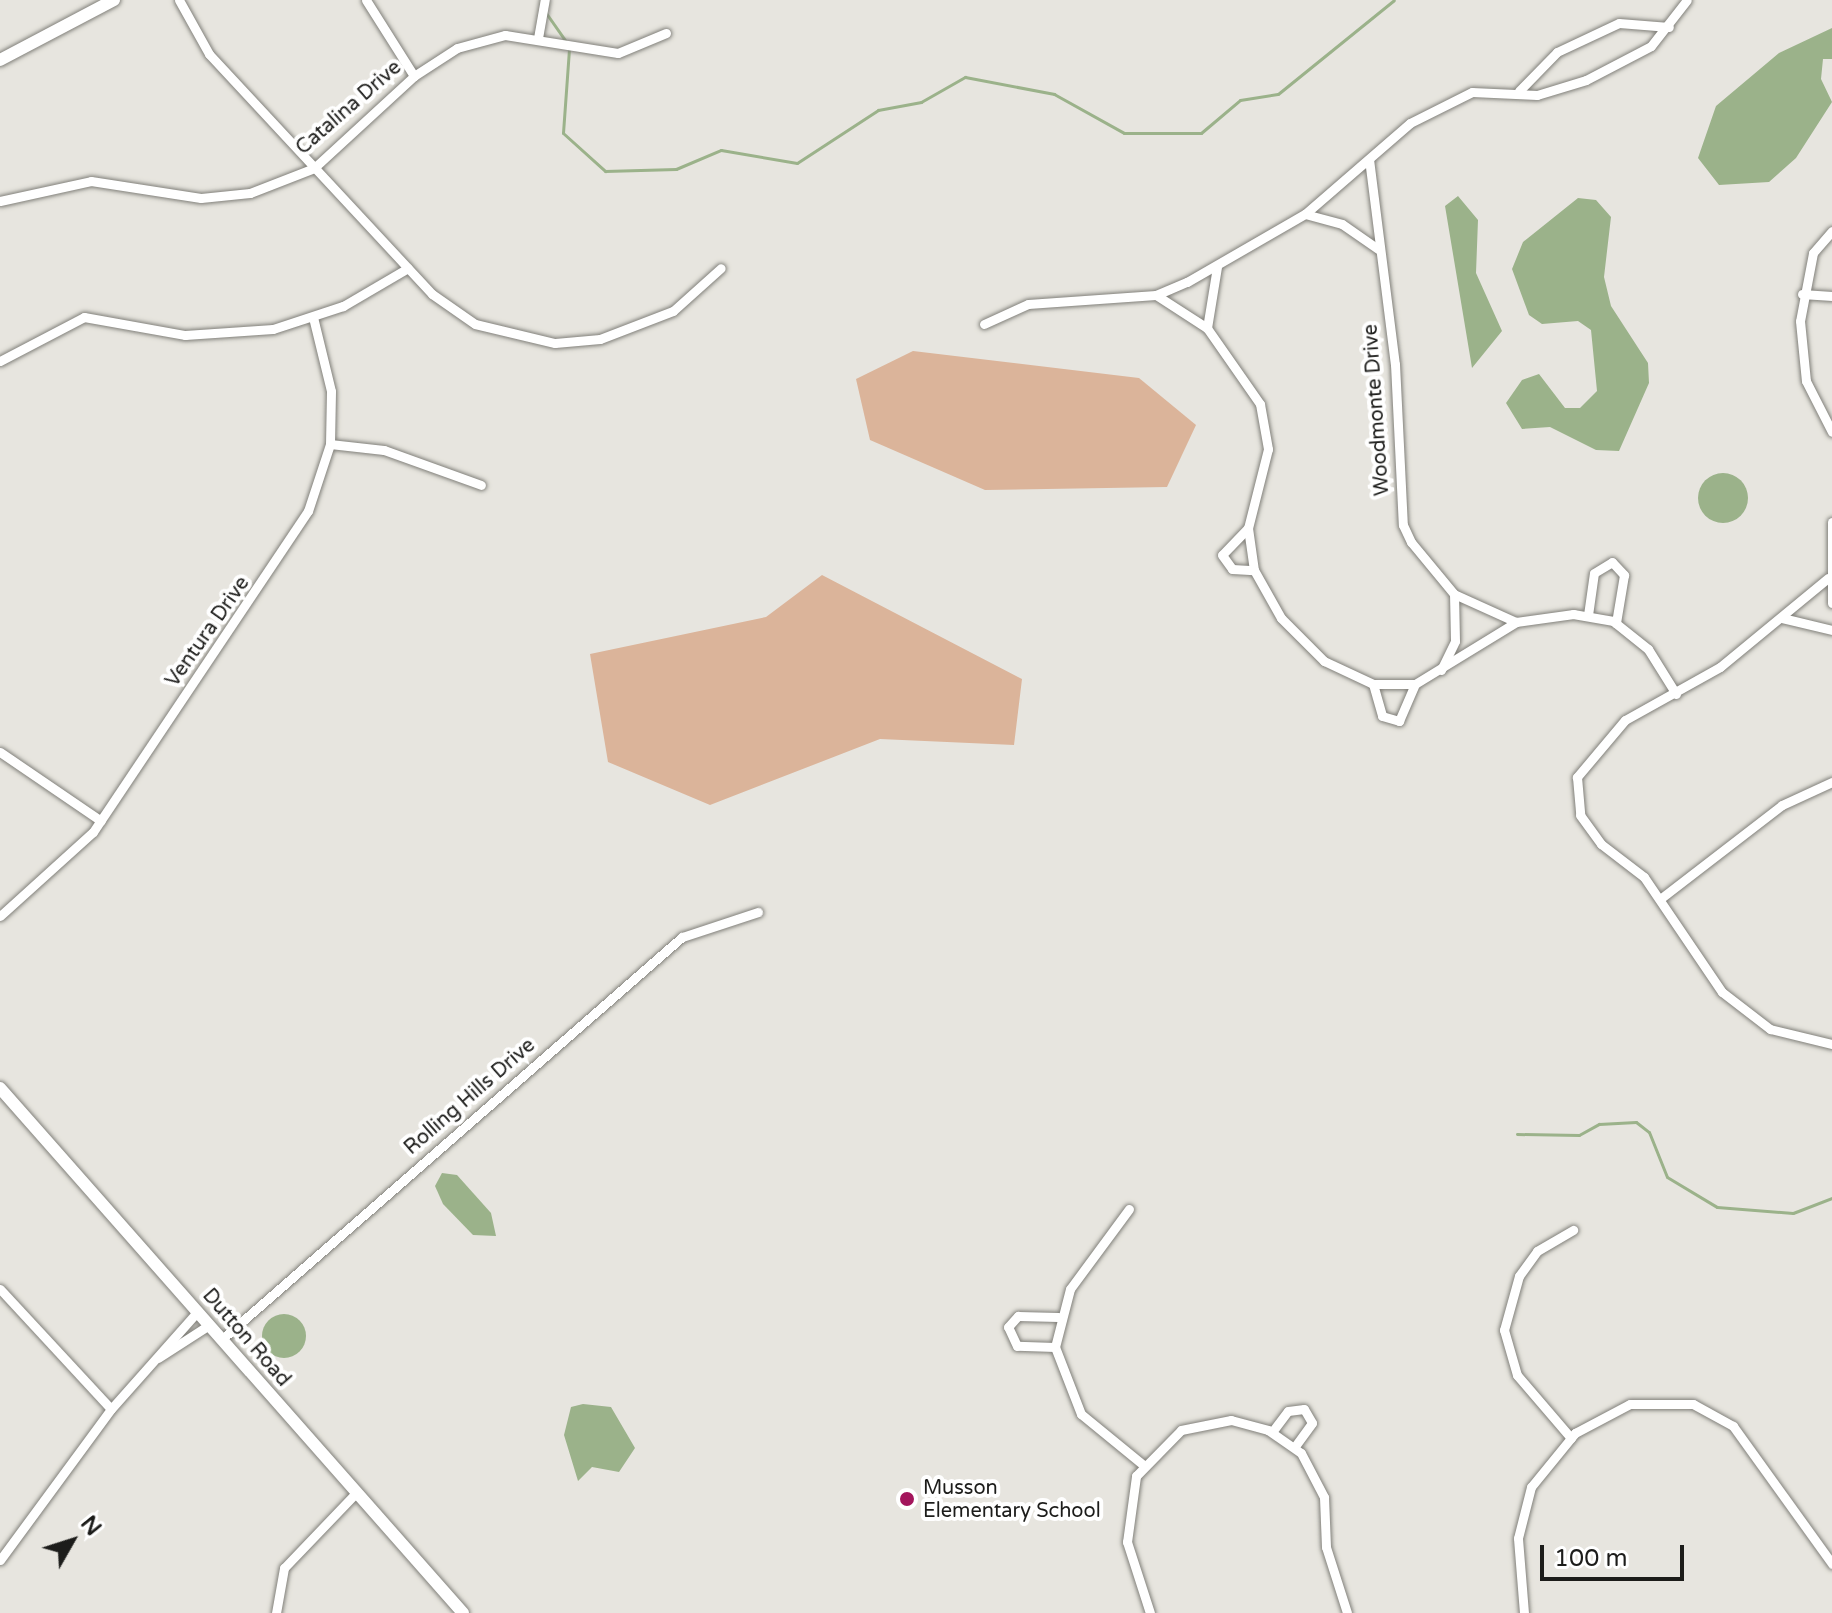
<!DOCTYPE html>
<html>
<head>
<meta charset="utf-8">
<style>
	body { margin:0 }
	#map { position:relative; width:1832px; height:1613px; overflow:hidden; background:#e7e5df; font-family:"Varela Round",sans-serif }
	div>[style] { position:absolute }
	.green>* { inset:0; background:#dbb49a }
	.water>* { inset:0; background:#9bb28a }
	.round { border-radius:50% }
	.stream>* { height:3px; margin:-1.5px; padding:0 1.5px; transform-origin:1.5px; border-radius:1.5px; background:#9bb28a }
	.roads { filter:drop-shadow(0 0 2px #81807a) drop-shadow(0 0 2px #81807a) }
	.minor>* { height:9px; margin:-4.5px; padding:0 4.5px; transform-origin:4.5px; border-radius:4.5px; background:#fff }
	.tertiary>* { height:12px; margin:-6px; padding:0 6px; transform-origin:6px; border-radius:6px; background:#fff }
	.dots>* { width:22px; height:22px; translate:-50% -50%; box-sizing:border-box; border:4px solid #fff; border-radius:50% }
	span { translate:-50% -50%; white-space:nowrap; text-align:center; line-height:1.15; -webkit-text-stroke:8px #fff; paint-order:stroke }
	.street-label { font-size:20px; color:#1c1c1a }
	.poi-label { font-size:20px; color:#1c1c1a }
	.left { translate:0 -50%; text-align:left }
	.north { position:absolute; left:32px; top:1501px; width:80px; height:80px; -webkit-text-stroke:6px #fff; paint-order:stroke; rotate:51deg; font-size:22px; font-weight:700; line-height:32px; text-align:center; color:#1c1c1a }
	.north::after { content:''; display:block; margin:auto; width:28px; height:36px; background:#1c1c1a; clip-path:polygon(50% 0,100% 100%,50% 72%,0 100%) }
	.scale { position:absolute; left:1540px; top:1545px; width:144px; height:36px; box-sizing:border-box; border:4px solid #1c1c1a; border-top:0; padding-left:10px; font-size:24px; line-height:28px; white-space:nowrap; color:#1c1c1a; -webkit-text-stroke:6px #fff; paint-order:stroke }
</style>
</head>
<body>
<div id="map">
	<div class="green">
		<i style="clip-path:polygon(913px 351px,1139px 378px,1196px 425px,1167px 487px,985px 490px,870px 440px,856px 379px)"></i>
		<i style="clip-path:polygon(822px 575px,1022px 679px,1014px 745px,880px 739px,710px 805px,608px 762px,590px 654px,766px 617px)"></i>
	</div>
	<div class="water">
		<i style="clip-path:polygon(1832px 28px,1832px 59px,1823px 59px,1821px 79px,1832px 102px,1796px 158px,1769px 182px,1719px 185px,1698px 158px,1716px 106px,1779px 53px)"></i>
		<i style="clip-path:polygon(1458px 196px,1478px 220px,1476px 273px,1502px 331px,1472px 368px,1445px 206px)"></i>
		<i style="clip-path:polygon(1578px 198px,1596px 200px,1611px 217px,1604px 277px,1611px 306px,1648px 363px,1649px 383px,1619px 451px,1596px 450px,1550px 427px,1522px 429px,1506px 403px,1522px 380px,1539px 374px,1565px 408px,1580px 408px,1597px 391px,1591px 330px,1578px 321px,1542px 324px,1529px 315px,1512px 269px,1523px 242px)"></i>
		<i class="round" style="left:1698px;top:473px;width:50px;height:50px"></i>
		<i style="clip-path:polygon(442px 1173px,457px 1175px,491px 1213px,496px 1236px,473px 1235px,443px 1204px,435px 1186px)"></i>
		<i class="round" style="left:262px;top:1314px;width:44px;height:44px"></i>
		<i style="clip-path:polygon(583px 1404px,611px 1407px,635px 1448px,619px 1472px,592px 1467px,578px 1481px,564px 1435px,571px 1407px)"></i>
	</div>
	<div class="stream">
		<i style="left:546px;top:13px;width:35px;rotate:55deg"></i>
		<i style="left:569px;top:49px;width:84px;rotate:94.1deg"></i>
		<i style="left:563px;top:133px;width:57px;rotate:42.1deg"></i>
		<i style="left:605px;top:171px;width:71px;rotate:-1.6deg"></i>
		<i style="left:676px;top:169px;width:49px;rotate:-22.9deg"></i>
		<i style="left:721px;top:150px;width:77px;rotate:9.7deg"></i>
		<i style="left:797px;top:163px;width:97px;rotate:-33.2deg"></i>
		<i style="left:878px;top:110px;width:44px;rotate:-10.5deg"></i>
		<i style="left:921px;top:102px;width:51px;rotate:-29.6deg"></i>
		<i style="left:965px;top:77px;width:91px;rotate:10.8deg"></i>
		<i style="left:1054px;top:94px;width:80px;rotate:29.1deg"></i>
		<i style="left:1124px;top:133px;width:77px"></i>
		<i style="left:1201px;top:133px;width:51px;rotate:-40.2deg"></i>
		<i style="left:1240px;top:100px;width:38px;rotate:-9deg"></i>
		<i style="left:1278px;top:94px;width:149px;rotate:-39deg"></i>
		<i style="left:1517px;top:1134px;width:62px;rotate:0.9deg"></i>
		<i style="left:1579px;top:1135px;width:23px;rotate:-29deg"></i>
		<i style="left:1599px;top:1124px;width:37px;rotate:-3deg"></i>
		<i style="left:1636px;top:1122px;width:16px;rotate:38deg"></i>
		<i style="left:1649px;top:1132px;width:48px;rotate:68.2deg"></i>
		<i style="left:1667px;top:1177px;width:58px;rotate:31deg"></i>
		<i style="left:1717px;top:1207px;width:76px;rotate:4.5deg"></i>
		<i style="left:1793px;top:1213px;width:42px;rotate:-21deg"></i>
	</div>
	<div class="roads">
		<div class="minor">
			<i style="left:179px;top:0;width:62px;rotate:60.9deg"></i>
			<i style="left:209px;top:54px;width:328px;rotate:47.1deg"></i>
			<i style="left:432px;top:294px;width:52px;rotate:34.9deg"></i>
			<i style="left:475px;top:324px;width:82px;rotate:13.4deg"></i>
			<i style="left:555px;top:343px;width:45px;rotate:-5.1deg"></i>
			<i style="left:600px;top:339px;width:78px;rotate:-21deg"></i>
			<i style="left:673px;top:311px;width:64px;rotate:-41.9deg"></i>
			<i style="left:366px;top:0;width:90px;rotate:57.7deg"></i>
			<i style="left:538px;top:38px;width:39px;rotate:-80deg"></i>
			<i style="left:1519px;top:91px;width:54px;rotate:-45.7deg"></i>
			<i style="left:1557px;top:52px;width:68px;rotate:-25.1deg"></i>
			<i style="left:1619px;top:23px;width:50px;rotate:4.6deg"></i>
			<i style="left:1369px;top:159px;width:207px;rotate:82.8deg"></i>
			<i style="left:1395px;top:364px;width:161px;rotate:87.2deg"></i>
			<i style="left:1403px;top:525px;width:19px;rotate:65deg"></i>
			<i style="left:1411px;top:542px;width:67px;rotate:50.4deg"></i>
			<i style="left:1454px;top:594px;width:68px;rotate:24.3deg"></i>
			<i style="left:1516px;top:622px;width:58px;rotate:-8deg"></i>
			<i style="left:1573px;top:614px;width:41px;rotate:9.9deg"></i>
			<i style="left:1613px;top:621px;width:45px;rotate:38.7deg"></i>
			<i style="left:1648px;top:649px;width:53px;rotate:58.1deg"></i>
			<i style="left:0;top:201px;width:93px;rotate:-12.4deg"></i>
			<i style="left:91px;top:181px;width:111px;rotate:8.8deg"></i>
			<i style="left:201px;top:198px;width:49px;rotate:-5.8deg"></i>
			<i style="left:250px;top:193px;width:69px;rotate:-21.3deg"></i>
			<i style="left:314px;top:168px;width:136px;rotate:-42.6deg"></i>
			<i style="left:414px;top:76px;width:51px;rotate:-33.1deg"></i>
			<i style="left:457px;top:48px;width:50px;rotate:-15.2deg"></i>
			<i style="left:505px;top:35px;width:114px;rotate:9.1deg"></i>
			<i style="left:618px;top:53px;width:52px;rotate:-22.6deg"></i>
			<i style="left:1305px;top:214px;width:38px;rotate:15deg"></i>
			<i style="left:1342px;top:224px;width:44px;rotate:34.8deg"></i>
			<i style="left:1832px;top:231px;width:29px;rotate:131deg"></i>
			<i style="left:1813px;top:253px;width:69px;rotate:100.8deg"></i>
			<i style="left:1800px;top:321px;width:60px;rotate:84.3deg"></i>
			<i style="left:1806px;top:381px;width:57px;rotate:63deg"></i>
			<i style="left:1802px;top:294px;width:30px;rotate:4deg"></i>
			<i style="left:1156px;top:295px;width:61px;rotate:32.9deg"></i>
			<i style="left:1207px;top:328px;width:93px;rotate:55.1deg"></i>
			<i style="left:1260px;top:404px;width:46px;rotate:79.9deg"></i>
			<i style="left:1268px;top:449px;width:81px;rotate:104.2deg"></i>
			<i style="left:1248px;top:528px;width:42px;rotate:81.9deg"></i>
			<i style="left:1254px;top:570px;width:55px;rotate:60.6deg"></i>
			<i style="left:1281px;top:618px;width:61px;rotate:45deg"></i>
			<i style="left:1324px;top:661px;width:54px;rotate:25.1deg"></i>
			<i style="left:1373px;top:684px;width:42px"></i>
			<i style="left:1415px;top:684px;width:119px;rotate:-31.5deg"></i>
			<i style="left:984px;top:324px;width:48px;rotate:-24.4deg"></i>
			<i style="left:1028px;top:304px;width:128px;rotate:-4deg"></i>
			<i style="left:1156px;top:295px;width:34px;rotate:-23deg"></i>
			<i style="left:1187px;top:282px;width:136px;rotate:-30deg"></i>
			<i style="left:1305px;top:214px;width:139px;rotate:-40.9deg"></i>
			<i style="left:1410px;top:123px;width:69px;rotate:-26.6deg"></i>
			<i style="left:1472px;top:92px;width:65px;rotate:2.6deg"></i>
			<i style="left:1537px;top:95px;width:51px;rotate:-17deg"></i>
			<i style="left:1586px;top:80px;width:73px;rotate:-27.6deg"></i>
			<i style="left:1651px;top:46px;width:58px;rotate:-52deg"></i>
			<i style="left:1207px;top:328px;width:62px;rotate:-80.7deg"></i>
			<i style="left:0;top:361px;width:95px;rotate:-27.6deg"></i>
			<i style="left:84px;top:317px;width:103px;rotate:10.1deg"></i>
			<i style="left:185px;top:335px;width:88px;rotate:-3.9deg"></i>
			<i style="left:273px;top:329px;width:74px;rotate:-18.2deg"></i>
			<i style="left:343px;top:306px;width:75px;rotate:-30.3deg"></i>
			<i style="left:330px;top:444px;width:54px;rotate:6.3deg"></i>
			<i style="left:384px;top:450px;width:103px;rotate:19.8deg"></i>
			<i style="left:1832px;top:522px;width:81px;rotate:90deg"></i>
			<i style="left:1248px;top:528px;width:37px;rotate:134deg"></i>
			<i style="left:1222px;top:555px;width:17px;rotate:54deg"></i>
			<i style="left:1232px;top:569px;width:22px;rotate:3deg"></i>
			<i style="left:1828px;top:578px;width:140px;rotate:140.5deg"></i>
			<i style="left:1720px;top:667px;width:109px;rotate:150.8deg"></i>
			<i style="left:1625px;top:720px;width:75px;rotate:130.1deg"></i>
			<i style="left:1577px;top:777px;width:38px;rotate:85deg"></i>
			<i style="left:1580px;top:815px;width:36px;rotate:54deg"></i>
			<i style="left:1601px;top:844px;width:54px;rotate:37.5deg"></i>
			<i style="left:1644px;top:877px;width:139px;rotate:55.9deg"></i>
			<i style="left:1722px;top:992px;width:61px;rotate:37.6deg"></i>
			<i style="left:1770px;top:1029px;width:64px;rotate:13.6deg"></i>
			<i style="left:1588px;top:615px;width:42px;rotate:-81.9deg"></i>
			<i style="left:1594px;top:573px;width:21px;rotate:-31deg"></i>
			<i style="left:1612px;top:562px;width:18px;rotate:47deg"></i>
			<i style="left:1624px;top:575px;width:49px;rotate:99.5deg"></i>
			<i style="left:1782px;top:618px;width:51px;rotate:13.5deg"></i>
			<i style="left:1441px;top:670px;width:32px;rotate:-64deg"></i>
			<i style="left:1455px;top:641px;width:47px;rotate:-91.2deg"></i>
			<i style="left:1373px;top:684px;width:33px;rotate:74deg"></i>
			<i style="left:1382px;top:716px;width:18px;rotate:16deg"></i>
			<i style="left:1399px;top:721px;width:40px;rotate:-66.6deg"></i>
			<i style="left:0;top:752px;width:122px;rotate:34.3deg"></i>
			<i style="left:1660px;top:899px;width:154px;rotate:-37.6deg"></i>
			<i style="left:1782px;top:805px;width:55px;rotate:-24.7deg"></i>
			<i style="left:0;top:916px;width:125px;rotate:-42.1deg"></i>
			<i style="left:93px;top:832px;width:386px;rotate:-56.2deg"></i>
			<i style="left:308px;top:511px;width:71px;rotate:-71.8deg"></i>
			<i style="left:330px;top:444px;width:53px;rotate:-88.9deg"></i>
			<i style="left:331px;top:391px;width:76px;rotate:-103.7deg"></i>
			<i style="left:1129px;top:1209px;width:99px;rotate:126.4deg"></i>
			<i style="left:1070px;top:1289px;width:60px;rotate:104.5deg"></i>
			<i style="left:1055px;top:1347px;width:72px;rotate:68.8deg"></i>
			<i style="left:1081px;top:1414px;width:79px;rotate:39.3deg"></i>
			<i style="left:0;top:1289px;width:163px;rotate:47.2deg"></i>
			<i style="left:222px;top:1339px;width:611px;rotate:-41.15deg"></i>
			<i style="left:682px;top:937px;width:80px;rotate:-18.2deg"></i>
			<i style="left:1055px;top:1347px;width:38px;rotate:-178deg"></i>
			<i style="left:1017px;top:1346px;width:21px;rotate:-115deg"></i>
			<i style="left:1008px;top:1327px;width:15px;rotate:-48deg"></i>
			<i style="left:1018px;top:1316px;width:40px;rotate:1.4deg"></i>
			<i style="left:158px;top:1358px;width:61px;rotate:-32.9deg"></i>
			<i style="left:1272px;top:1432px;width:26px;rotate:-53deg"></i>
			<i style="left:1288px;top:1411px;width:16px;rotate:-7deg"></i>
			<i style="left:1304px;top:1409px;width:16px;rotate:60deg"></i>
			<i style="left:1312px;top:1423px;width:29px;rotate:126deg"></i>
			<i style="left:1571px;top:1438px;width:83px;rotate:-130.6deg"></i>
			<i style="left:1517px;top:1375px;width:47px;rotate:-106.1deg"></i>
			<i style="left:1504px;top:1330px;width:56px;rotate:-74.5deg"></i>
			<i style="left:1519px;top:1276px;width:31px;rotate:-54deg"></i>
			<i style="left:1537px;top:1251px;width:42px;rotate:-30.3deg"></i>
			<i style="left:0;top:1560px;width:187px;rotate:-53.7deg"></i>
			<i style="left:111px;top:1409px;width:130px;rotate:-48.4deg"></i>
			<i style="left:276px;top:1613px;width:46px;rotate:-79.9deg"></i>
			<i style="left:284px;top:1568px;width:104px;rotate:-46.2deg"></i>
			<i style="left:1150px;top:1613px;width:75px;rotate:-107.9deg"></i>
			<i style="left:1127px;top:1542px;width:67px;rotate:-82.2deg"></i>
			<i style="left:1136px;top:1476px;width:64px;rotate:-45.6deg"></i>
			<i style="left:1181px;top:1430px;width:51px;rotate:-11.3deg"></i>
			<i style="left:1231px;top:1420px;width:38px;rotate:15deg"></i>
			<i style="left:1268px;top:1430px;width:40px;rotate:34.9deg"></i>
			<i style="left:1301px;top:1453px;width:50px;rotate:62.4deg"></i>
			<i style="left:1324px;top:1497px;width:50px;rotate:87.7deg"></i>
			<i style="left:1326px;top:1547px;width:69px;rotate:72.3deg"></i>
			<i style="left:1524px;top:1613px;width:75px;rotate:-94.6deg"></i>
			<i style="left:1518px;top:1538px;width:53px;rotate:-75.7deg"></i>
			<i style="left:1531px;top:1487px;width:70px;rotate:-50.8deg"></i>
			<i style="left:1575px;top:1433px;width:62px;rotate:-27.8deg"></i>
			<i style="left:1630px;top:1404px;width:63px"></i>
			<i style="left:1693px;top:1404px;width:46px;rotate:28.8deg"></i>
			<i style="left:1733px;top:1426px;width:170px;rotate:54.3deg"></i>
		</div>
		<div class="tertiary">
			<i style="left:0;top:60px;width:129px;rotate:-27.8deg"></i>
			<i style="left:0;top:1088px;width:700px;rotate:48.59deg"></i>
		</div>
	</div>
	<div class="dots">
		<i style="left:907px;top:1499px;background:#a3155c"></i>
	</div>
	<div class="street-label">
		<span style="left:349px;top:108px;rotate:-41deg">Catalina Drive</span>
		<span style="left:1377px;top:410px;rotate:-94deg">Woodmonte Drive</span>
		<span style="left:208px;top:632px;rotate:-55deg">Ventura Drive</span>
		<span style="left:470px;top:1097px;rotate:-41deg">Rolling Hills Drive</span>
		<span style="left:246px;top:1338px;rotate:49deg">Dutton Road</span>
	</div>
	<div class="poi-label">
		<span class="left" style="left:923px;top:1500px">Musson<br>Elementary School</span>
	</div>
	<div class="north">N</div>
	<div class="scale">100 m</div>
</div>
</body>
</html>
